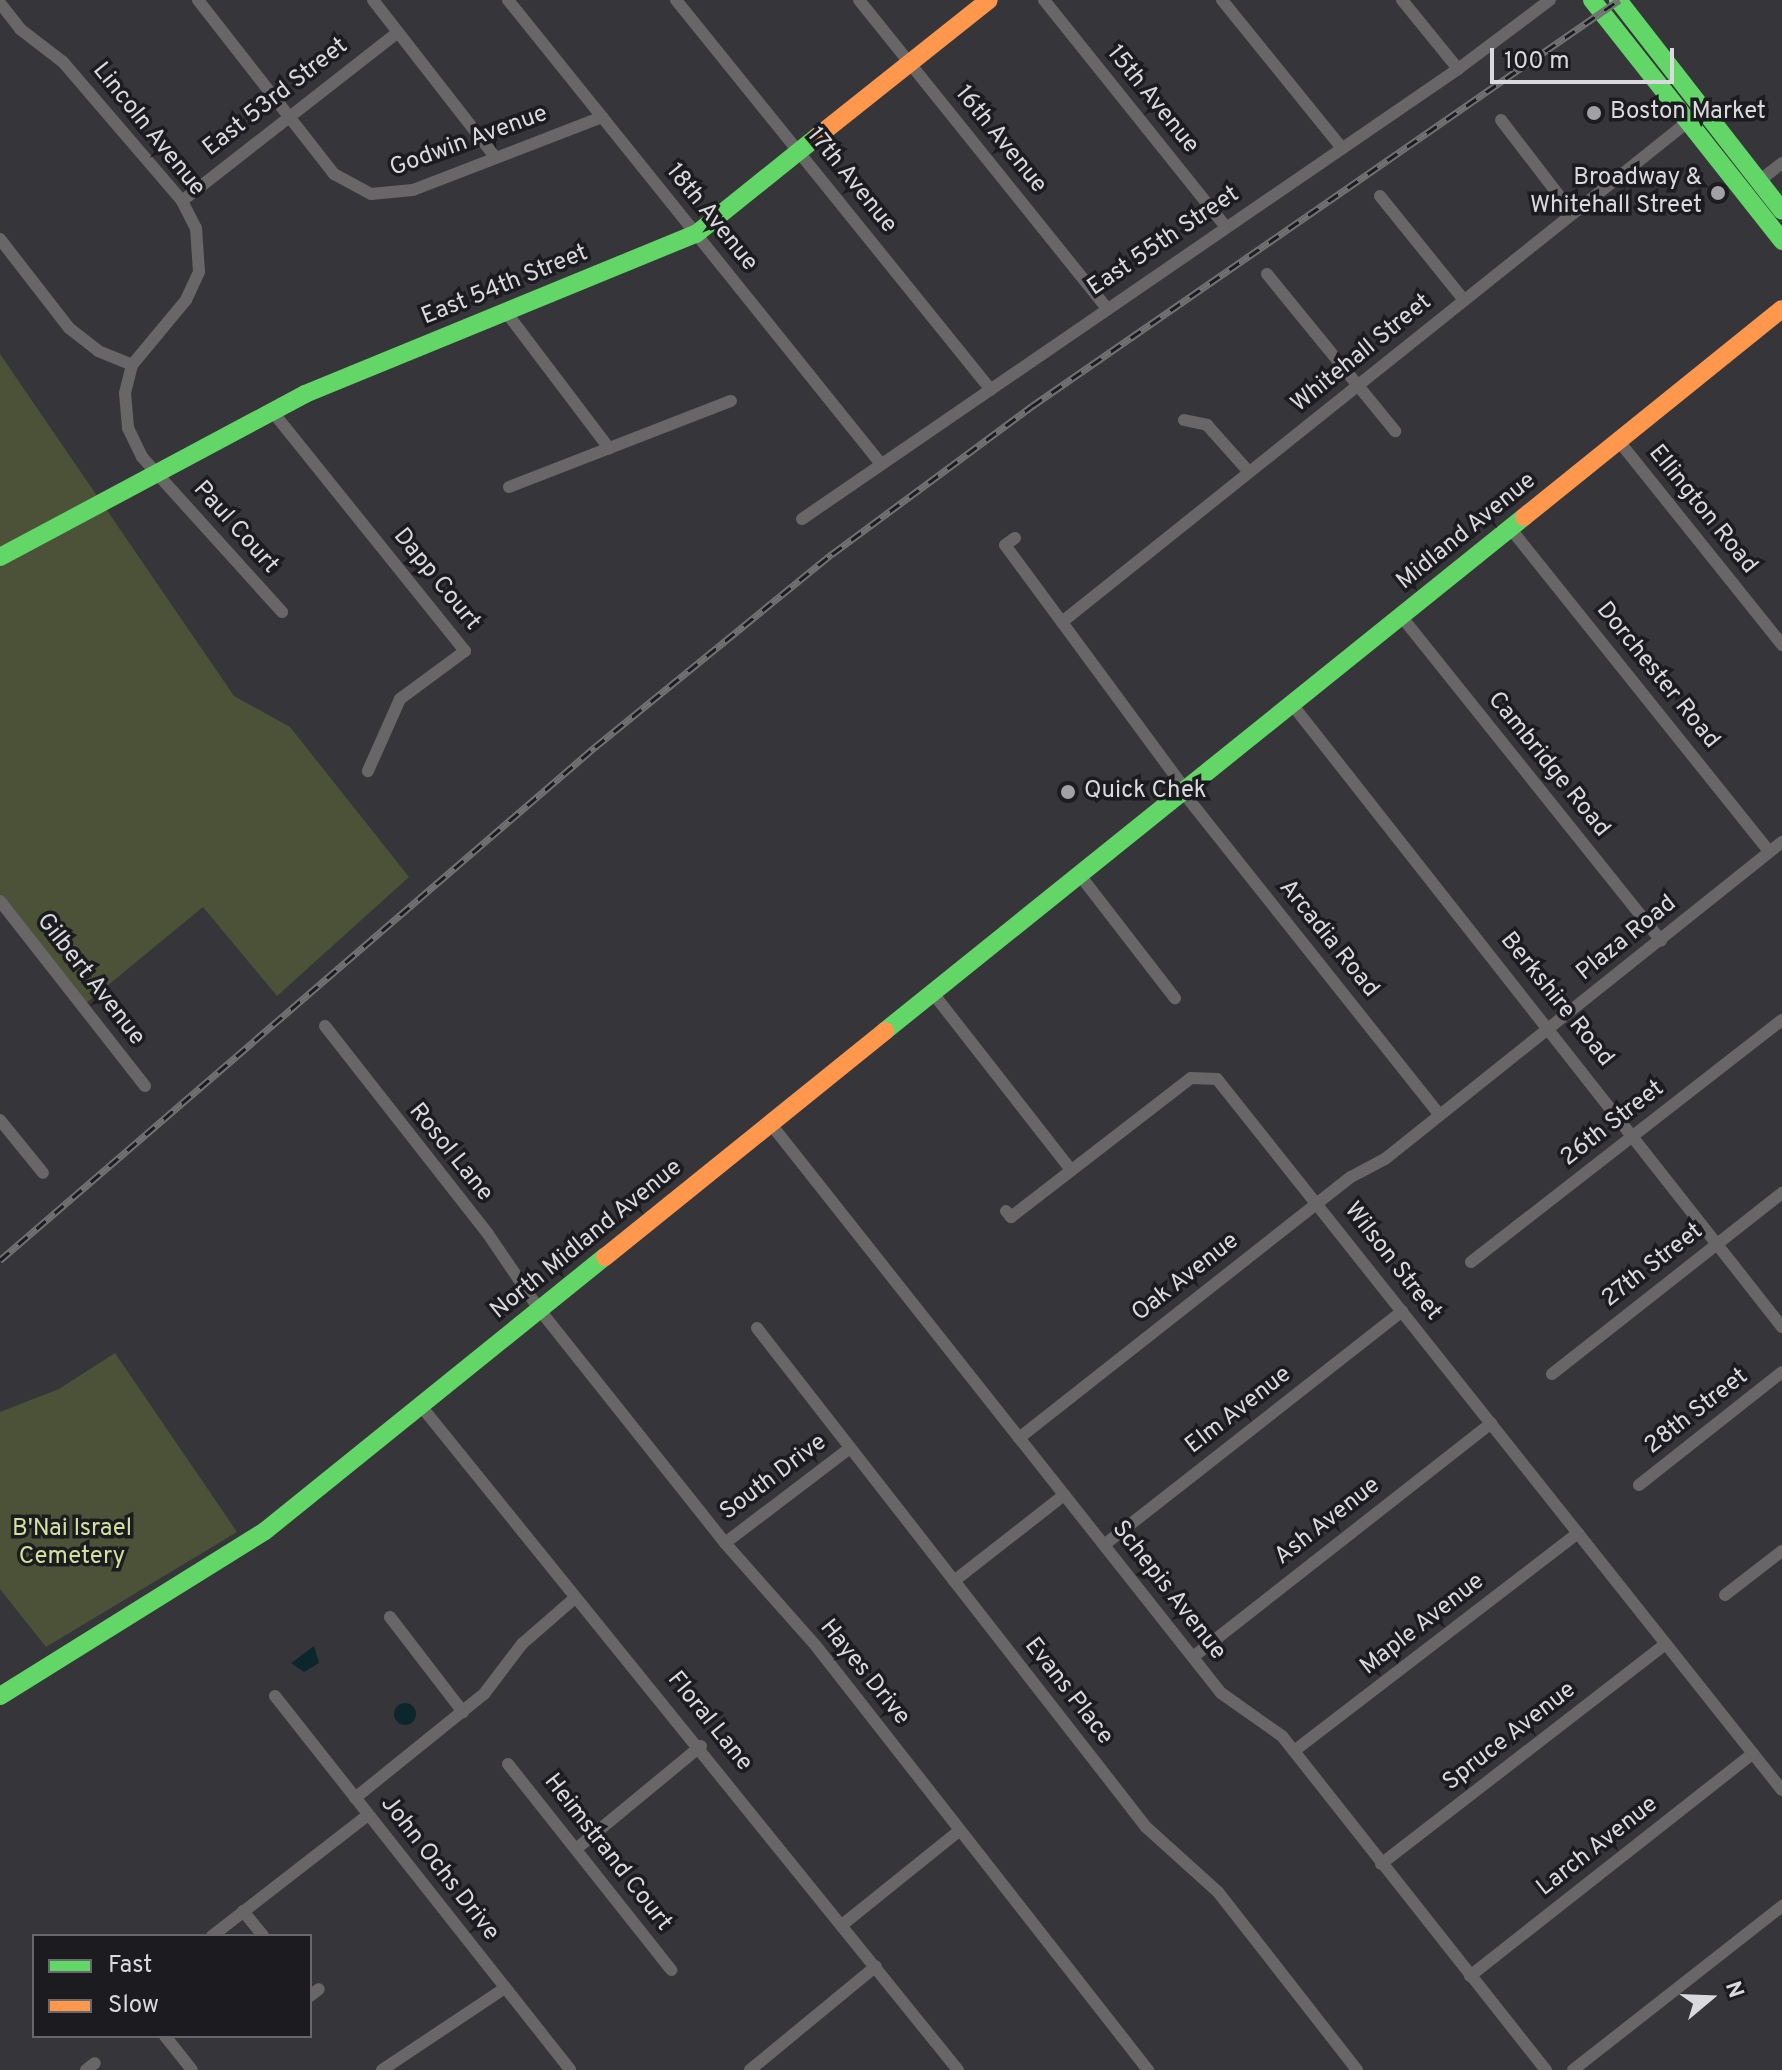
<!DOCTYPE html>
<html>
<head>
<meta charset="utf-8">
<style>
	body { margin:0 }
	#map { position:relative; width:1782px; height:2070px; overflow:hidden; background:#36363a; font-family:Overpass,sans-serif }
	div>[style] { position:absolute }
	.green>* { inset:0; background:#4c5237 }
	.water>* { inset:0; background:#0c272b }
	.round { border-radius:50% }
	.street>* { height:12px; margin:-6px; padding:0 6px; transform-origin:6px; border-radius:6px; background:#686667 }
	.fast>* { height:18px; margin:-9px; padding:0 9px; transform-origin:9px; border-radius:9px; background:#63d668 }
	.slow>* { height:18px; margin:-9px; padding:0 9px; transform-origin:9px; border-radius:9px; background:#ff974d }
	.rail>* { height:7px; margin-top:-3.5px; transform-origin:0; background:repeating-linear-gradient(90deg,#1c1c20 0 12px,#727172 0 24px); box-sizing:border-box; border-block:2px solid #727172 }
	.dots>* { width:22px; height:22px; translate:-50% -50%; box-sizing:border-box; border:4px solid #1c1c20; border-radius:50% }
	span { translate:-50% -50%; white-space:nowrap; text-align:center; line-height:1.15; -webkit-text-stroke:7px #1c1c20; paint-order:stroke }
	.street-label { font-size:24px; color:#d9d9de }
	.poi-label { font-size:24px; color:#d9d9de }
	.left { translate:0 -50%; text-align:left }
	.right { translate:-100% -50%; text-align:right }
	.park-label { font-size:24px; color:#d2e19d }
	.legend { position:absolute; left:32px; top:1934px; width:280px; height:104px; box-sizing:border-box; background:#1c1c20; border:2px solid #68686c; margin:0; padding:10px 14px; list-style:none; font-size:24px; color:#d9d9de }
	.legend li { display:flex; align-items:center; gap:16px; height:40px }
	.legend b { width:40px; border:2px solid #68686c }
	.north { position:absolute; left:1670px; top:1958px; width:80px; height:80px; -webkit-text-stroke:6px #1c1c20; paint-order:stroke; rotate:71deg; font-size:22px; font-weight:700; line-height:32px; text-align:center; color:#d9d9de }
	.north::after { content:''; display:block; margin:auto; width:28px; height:36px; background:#d9d9de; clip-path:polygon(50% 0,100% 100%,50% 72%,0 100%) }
	.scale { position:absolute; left:1490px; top:48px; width:184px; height:36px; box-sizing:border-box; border:4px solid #d9d9de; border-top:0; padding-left:10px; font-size:24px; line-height:28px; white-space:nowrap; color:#d9d9de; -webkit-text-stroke:6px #1c1c20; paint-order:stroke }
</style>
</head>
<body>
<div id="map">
	<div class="green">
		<i style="clip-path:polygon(0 354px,234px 696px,290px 727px,409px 877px,277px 996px,203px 907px,85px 1004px,0 894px)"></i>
		<i style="clip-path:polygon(115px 1353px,237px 1532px,46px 1647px,0 1589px,0 1412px,59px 1389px)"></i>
	</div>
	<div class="water">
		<i style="clip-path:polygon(314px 1646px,319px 1663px,304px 1672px,291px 1663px)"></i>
		<i class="round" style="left:394px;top:1703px;width:22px;height:22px"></i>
	</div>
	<div class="street">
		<i style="left:198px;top:0;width:221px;rotate:52deg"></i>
		<i style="left:334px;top:174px;width:42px;rotate:28.4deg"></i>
		<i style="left:371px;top:194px;width:42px;rotate:-5.4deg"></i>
		<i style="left:413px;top:190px;width:203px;rotate:-21.1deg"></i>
		<i style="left:373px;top:0;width:200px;rotate:52.1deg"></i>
		<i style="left:508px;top:0;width:595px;rotate:51.2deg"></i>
		<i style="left:676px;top:0;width:501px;rotate:51.07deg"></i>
		<i style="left:859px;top:0;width:394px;rotate:51.2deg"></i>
		<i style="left:1044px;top:0;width:291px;rotate:51.3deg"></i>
		<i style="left:1222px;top:0;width:191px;rotate:51deg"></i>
		<i style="left:1402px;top:0;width:89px;rotate:50.9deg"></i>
		<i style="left:0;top:3px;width:33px;rotate:52deg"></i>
		<i style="left:20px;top:29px;width:54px;rotate:37.5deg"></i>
		<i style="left:63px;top:62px;width:183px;rotate:49.4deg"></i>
		<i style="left:182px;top:201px;width:30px;rotate:63deg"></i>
		<i style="left:196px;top:228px;width:44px;rotate:86.1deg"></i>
		<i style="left:199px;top:272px;width:31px;rotate:115deg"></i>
		<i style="left:186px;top:300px;width:85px;rotate:129.7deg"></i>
		<i style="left:132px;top:365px;width:29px;rotate:104deg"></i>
		<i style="left:125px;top:393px;width:35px;rotate:85deg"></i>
		<i style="left:128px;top:428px;width:32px;rotate:64deg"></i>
		<i style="left:142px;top:457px;width:209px;rotate:47.9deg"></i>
		<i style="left:1501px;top:120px;width:118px;rotate:52.5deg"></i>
		<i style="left:1759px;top:181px;width:29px;rotate:-38deg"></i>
		<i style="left:1380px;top:196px;width:134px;rotate:51.1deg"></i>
		<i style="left:182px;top:201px;width:274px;rotate:-38deg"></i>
		<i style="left:0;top:239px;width:113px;rotate:52.2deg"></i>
		<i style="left:69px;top:328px;width:37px;rotate:38deg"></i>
		<i style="left:98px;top:351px;width:37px;rotate:22deg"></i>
		<i style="left:1267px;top:274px;width:203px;rotate:50.8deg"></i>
		<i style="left:506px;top:312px;width:171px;rotate:52.9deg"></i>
		<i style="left:272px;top:411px;width:308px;rotate:51.2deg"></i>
		<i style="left:465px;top:651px;width:81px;rotate:143.6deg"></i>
		<i style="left:400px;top:699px;width:79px;rotate:114deg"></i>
		<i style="left:1184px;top:420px;width:24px;rotate:12deg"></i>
		<i style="left:1207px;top:425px;width:63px;rotate:48.2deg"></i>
		<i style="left:1618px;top:440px;width:263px;rotate:51.3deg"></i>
		<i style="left:509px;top:487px;width:238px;rotate:-21.2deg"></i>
		<i style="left:802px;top:519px;width:796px;rotate:-34.45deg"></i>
		<i style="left:1458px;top:69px;width:115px;rotate:-36.9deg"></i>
		<i style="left:1510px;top:528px;width:414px;rotate:51.3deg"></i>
		<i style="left:1015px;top:538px;width:12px;rotate:145deg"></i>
		<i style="left:1005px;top:545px;width:302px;rotate:53.6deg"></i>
		<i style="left:1401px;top:616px;width:416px;rotate:51.3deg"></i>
		<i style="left:1062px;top:622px;width:804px;rotate:-38.64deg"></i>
		<i style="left:1291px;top:703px;width:794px;rotate:51.8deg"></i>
		<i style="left:1182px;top:791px;width:414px;rotate:51.5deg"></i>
		<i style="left:1079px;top:874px;width:157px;rotate:52.3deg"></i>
		<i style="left:0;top:901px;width:235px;rotate:51.9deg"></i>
		<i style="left:932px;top:992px;width:226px;rotate:52deg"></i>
		<i style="left:325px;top:1026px;width:264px;rotate:51.9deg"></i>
		<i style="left:488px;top:1234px;width:91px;rotate:55.8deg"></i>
		<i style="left:539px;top:1309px;width:299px;rotate:51.5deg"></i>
		<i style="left:725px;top:1543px;width:137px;rotate:48.5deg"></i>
		<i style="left:816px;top:1646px;width:539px;rotate:51.94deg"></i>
		<i style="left:0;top:1120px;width:68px;rotate:50.9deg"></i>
		<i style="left:770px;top:1123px;width:727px;rotate:51.65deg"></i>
		<i style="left:1221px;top:1693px;width:75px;rotate:35.2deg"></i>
		<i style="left:1282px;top:1736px;width:426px;rotate:51.7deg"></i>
		<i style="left:1006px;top:1211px;width:8px;rotate:50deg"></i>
		<i style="left:1011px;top:1217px;width:227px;rotate:-37.7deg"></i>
		<i style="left:1191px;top:1078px;width:26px;rotate:2deg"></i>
		<i style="left:1217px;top:1079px;width:908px;rotate:51.53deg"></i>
		<i style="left:1471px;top:1262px;width:394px;rotate:-37.9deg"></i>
		<i style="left:757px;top:1328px;width:633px;rotate:52.06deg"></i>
		<i style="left:1146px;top:1827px;width:97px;rotate:42.1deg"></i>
		<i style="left:1218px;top:1892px;width:226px;rotate:52deg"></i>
		<i style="left:1552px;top:1374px;width:293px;rotate:-38.2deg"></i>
		<i style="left:421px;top:1406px;width:854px;rotate:51.04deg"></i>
		<i style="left:1019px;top:1438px;width:422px;rotate:-38.2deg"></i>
		<i style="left:1351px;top:1177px;width:38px;rotate:-28deg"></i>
		<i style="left:1385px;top:1159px;width:508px;rotate:-38.61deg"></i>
		<i style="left:1639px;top:1485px;width:182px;rotate:-38.3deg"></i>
		<i style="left:725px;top:1543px;width:157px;rotate:-37.2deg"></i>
		<i style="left:1104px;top:1545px;width:379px;rotate:-38.1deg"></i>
		<i style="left:954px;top:1581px;width:140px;rotate:-38deg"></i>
		<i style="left:1725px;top:1595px;width:72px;rotate:-37.7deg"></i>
		<i style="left:390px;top:1617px;width:120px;rotate:52.5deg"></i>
		<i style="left:1193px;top:1657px;width:379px;rotate:-38.1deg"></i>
		<i style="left:275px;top:1696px;width:476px;rotate:51.7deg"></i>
		<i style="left:1294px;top:1751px;width:358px;rotate:-37.5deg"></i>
		<i style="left:508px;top:1764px;width:263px;rotate:51.6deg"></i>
		<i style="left:355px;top:1798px;width:166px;rotate:-38.9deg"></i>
		<i style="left:484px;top:1694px;width:63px;rotate:-52.8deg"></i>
		<i style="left:522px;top:1644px;width:70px;rotate:-41deg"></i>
		<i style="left:576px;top:1849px;width:162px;rotate:-39.5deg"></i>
		<i style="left:1381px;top:1864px;width:360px;rotate:-37.7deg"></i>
		<i style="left:243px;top:1911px;width:32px;rotate:51deg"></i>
		<i style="left:842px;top:1925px;width:151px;rotate:-38.8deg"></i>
		<i style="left:212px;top:1936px;width:197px;rotate:-37.8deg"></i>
		<i style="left:1470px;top:1976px;width:360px;rotate:-38.2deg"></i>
		<i style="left:310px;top:1996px;width:11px;rotate:-38deg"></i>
		<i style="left:165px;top:2036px;width:43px;rotate:51.5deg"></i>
		<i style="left:86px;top:2070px;width:11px;rotate:-38deg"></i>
		<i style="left:382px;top:2070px;width:148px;rotate:-33.7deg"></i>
		<i style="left:750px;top:2070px;width:163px;rotate:-39.5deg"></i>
		<i style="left:1573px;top:2070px;width:266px;rotate:-38.1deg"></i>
	</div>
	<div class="fast">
		<i style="left:1592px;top:0;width:307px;rotate:51.7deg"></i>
		<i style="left:1618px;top:0;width:267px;rotate:52.1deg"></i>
		<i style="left:0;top:557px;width:346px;rotate:-28.1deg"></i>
		<i style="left:305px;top:394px;width:422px;rotate:-22.3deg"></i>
		<i style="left:696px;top:234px;width:156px;rotate:-38.8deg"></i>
		<i style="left:885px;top:1031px;width:820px;rotate:-38.81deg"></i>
		<i style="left:0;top:1696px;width:312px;rotate:-31.9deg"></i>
		<i style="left:265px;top:1531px;width:437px;rotate:-38.9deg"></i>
	</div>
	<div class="slow">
		<i style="left:818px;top:136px;width:218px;rotate:-38.5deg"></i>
		<i style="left:1524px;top:517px;width:331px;rotate:-38.9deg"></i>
		<i style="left:605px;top:1257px;width:360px;rotate:-38.9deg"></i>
	</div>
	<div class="rail">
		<i style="left:0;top:1260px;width:786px;rotate:-40.77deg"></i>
		<i style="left:595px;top:747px;width:306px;rotate:-39.2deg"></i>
		<i style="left:832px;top:554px;width:249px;rotate:-36.5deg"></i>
		<i style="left:1032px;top:406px;width:714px;rotate:-34.67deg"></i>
	</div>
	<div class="dots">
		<i style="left:1594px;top:113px;background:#a0a0a5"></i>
		<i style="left:1718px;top:193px;background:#a0a0a5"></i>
		<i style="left:1068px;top:792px;background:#a0a0a5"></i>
	</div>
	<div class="street-label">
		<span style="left:276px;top:98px;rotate:-38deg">East 53rd Street</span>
		<span style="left:1152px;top:100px;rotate:51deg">15th Avenue</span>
		<span style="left:148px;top:130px;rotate:51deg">Lincoln Avenue</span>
		<span style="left:1000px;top:140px;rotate:51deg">16th Avenue</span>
		<span style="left:469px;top:142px;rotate:-20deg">Godwin Avenue</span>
		<span style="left:851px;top:181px;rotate:51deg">17th Avenue</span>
		<span style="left:711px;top:218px;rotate:51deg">18th Avenue</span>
		<span style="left:1164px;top:242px;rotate:-34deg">East 55th Street</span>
		<span style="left:505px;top:286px;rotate:-22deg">East 54th Street</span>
		<span style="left:1362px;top:354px;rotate:-39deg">Whitehall Street</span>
		<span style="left:1702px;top:510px;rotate:51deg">Ellington Road</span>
		<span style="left:235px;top:528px;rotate:48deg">Paul Court</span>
		<span style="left:1467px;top:532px;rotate:-39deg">Midland Avenue</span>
		<span style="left:436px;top:580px;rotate:51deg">Dapp Court</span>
		<span style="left:1657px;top:676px;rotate:51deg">Dorchester Road</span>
		<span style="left:1548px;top:765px;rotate:51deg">Cambridge Road</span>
		<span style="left:1328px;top:939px;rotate:51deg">Arcadia Road</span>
		<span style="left:1627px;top:939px;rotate:-39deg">Plaza Road</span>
		<span style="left:90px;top:980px;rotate:52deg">Gilbert Avenue</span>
		<span style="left:1556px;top:1000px;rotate:51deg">Berkshire Road</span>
		<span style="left:1613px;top:1124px;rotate:-38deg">26th Street</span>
		<span style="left:450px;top:1153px;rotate:51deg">Rosol Lane</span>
		<span style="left:587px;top:1240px;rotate:-39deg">North Midland Avenue</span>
		<span style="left:1392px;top:1262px;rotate:52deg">Wilson Street</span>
		<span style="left:1653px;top:1266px;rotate:-38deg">27th Street</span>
		<span style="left:1186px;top:1278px;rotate:-38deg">Oak Avenue</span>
		<span style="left:1239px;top:1411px;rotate:-38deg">Elm Avenue</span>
		<span style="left:1697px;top:1412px;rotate:-38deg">28th Street</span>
		<span style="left:774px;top:1478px;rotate:-37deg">South Drive</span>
		<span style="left:1328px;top:1522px;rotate:-38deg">Ash Avenue</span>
		<span style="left:1168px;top:1591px;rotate:52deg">Schepis Avenue</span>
		<span style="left:1423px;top:1625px;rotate:-38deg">Maple Avenue</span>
		<span style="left:864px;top:1673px;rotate:51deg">Hayes Drive</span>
		<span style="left:1068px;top:1692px;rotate:52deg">Evans Place</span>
		<span style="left:709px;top:1722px;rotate:51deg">Floral Lane</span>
		<span style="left:1510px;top:1737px;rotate:-38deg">Spruce Avenue</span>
		<span style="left:1598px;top:1847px;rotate:-38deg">Larch Avenue</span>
		<span style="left:607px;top:1853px;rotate:52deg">Heimstrand Court</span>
		<span style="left:439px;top:1869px;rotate:52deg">John Ochs Drive</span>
	</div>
	<div class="poi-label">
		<span class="left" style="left:1610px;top:113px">Boston Market</span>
		<span class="right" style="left:1702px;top:193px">Broadway &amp;<br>Whitehall Street</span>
		<span class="left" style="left:1084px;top:792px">Quick Chek</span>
	</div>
	<div class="park-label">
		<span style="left:72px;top:1544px">B'Nai Israel<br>Cemetery</span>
	</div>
	<ul class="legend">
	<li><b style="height:10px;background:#63d668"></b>Fast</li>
	<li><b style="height:10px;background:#ff974d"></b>Slow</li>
	</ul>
	<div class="north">N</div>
	<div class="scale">100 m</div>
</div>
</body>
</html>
